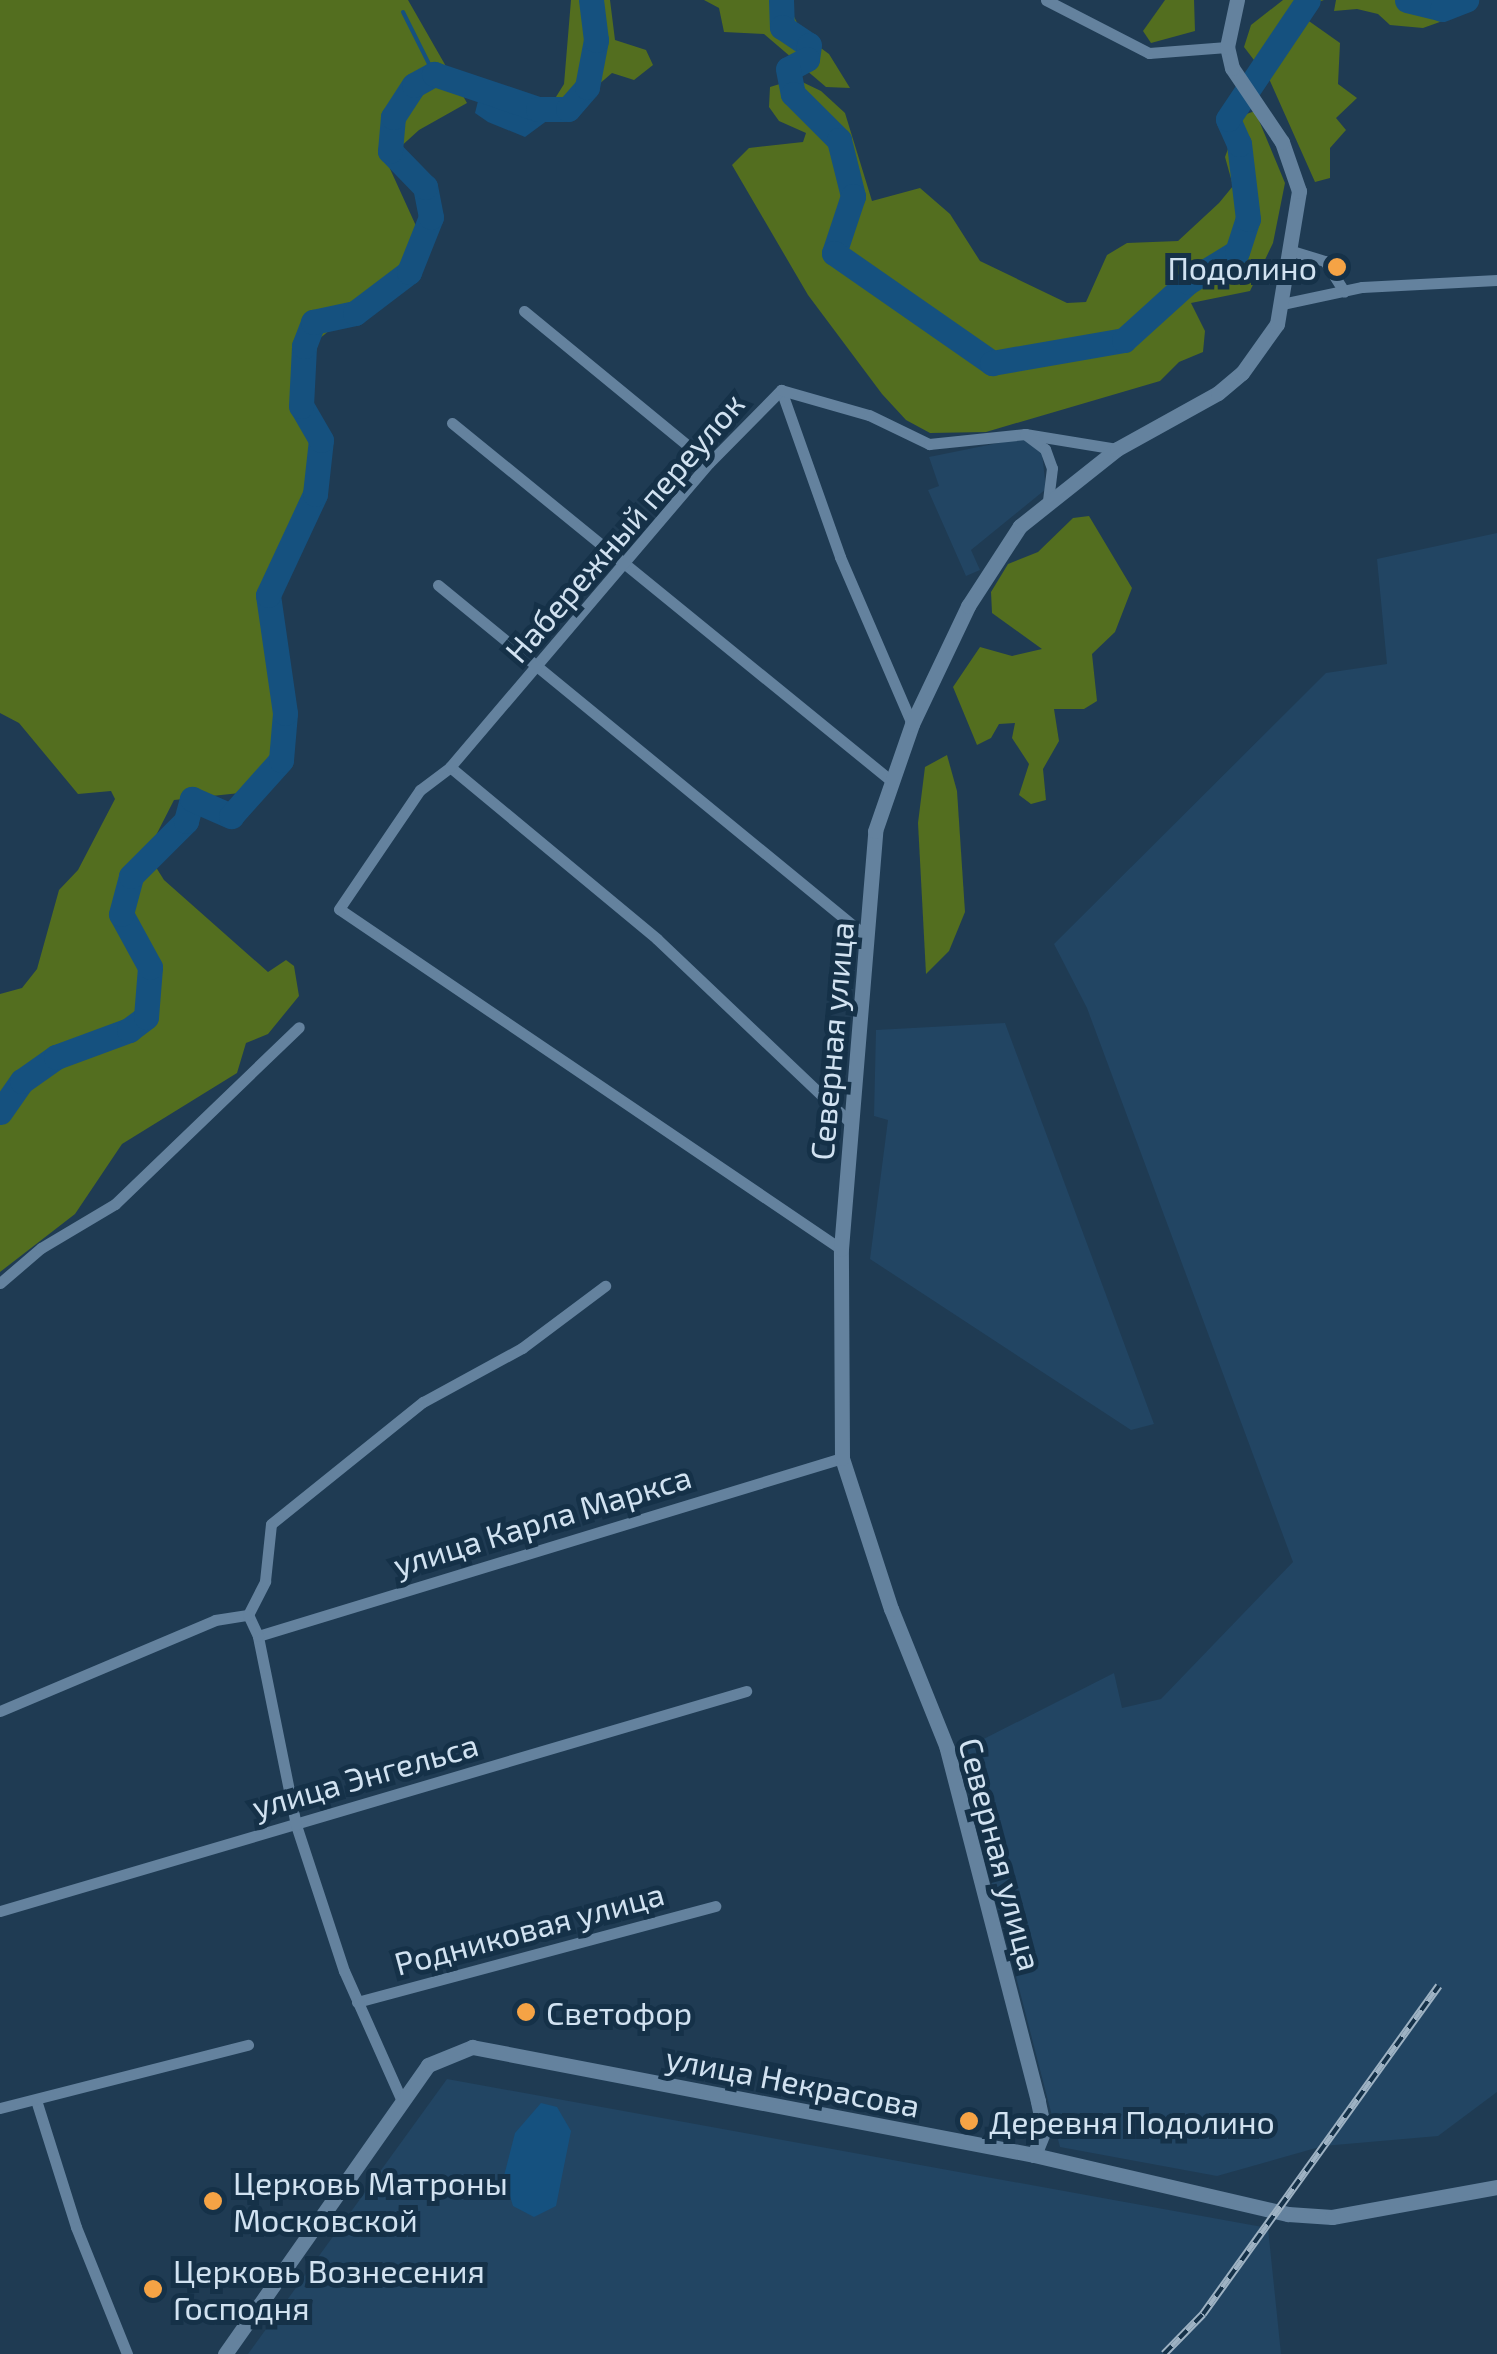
<!DOCTYPE html>
<html>
<head>
<meta charset="utf-8">
<style>
	body { margin:0 }
	#map { position:relative; width:1497px; height:2354px; overflow:hidden; background:#1f3b53; font-family:"Exo 2",sans-serif }
	div>[style] { position:absolute }
	.built>* { inset:0; background:#224563 }
	.green>* { inset:0; background:#536e1f }
	.water>* { inset:0; background:#15517f }
	.stream>* { height:4px; margin:-2px; padding:0 2px; transform-origin:2px; border-radius:2px; background:#15517f }
	.river>* { height:25px; margin:-12.5px; padding:0 12.5px; transform-origin:12.5px; border-radius:12.5px; background:#15517f }
	.street>* { height:11px; margin:-5.5px; padding:0 5.5px; transform-origin:5.5px; border-radius:5.5px; background:#64829e }
	.secondary>* { height:15px; margin:-7.5px; padding:0 7.5px; transform-origin:7.5px; border-radius:7.5px; background:#64829e }
	.rail>* { height:8px; margin-top:-4px; transform-origin:0; background:repeating-linear-gradient(90deg,#153148 0 11px,#9eb2c3 0 22px); box-sizing:border-box; border-block:2px solid #9eb2c3 }
	.dots>* { width:28px; height:28px; translate:-50% -50%; box-sizing:border-box; border:5px solid #153148; border-radius:50% }
	span { translate:-50% -50%; white-space:nowrap; text-align:center; line-height:1.15; -webkit-text-stroke:10px #153148; paint-order:stroke }
	.poi-label { font-size:32px; color:#d1e2f1 }
	.right { translate:-100% -50%; text-align:right }
	.left { translate:0 -50%; text-align:left }
	.street-label { font-size:32px; color:#d1e2f1 }
</style>
</head>
<body>
<div id="map">
	<div class="built">
		<i style="clip-path:polygon(1023px 438px,1042px 453px,1046px 489px,971px 550px,980px 570px,966px 576px,928px 490px,939px 486px,929px 457px)"></i>
		<i style="clip-path:polygon(1497px 533px,1497px 2092px,1438px 2136px,1323px 2146px,1217px 2176px,1060px 2147px,958px 1752px,1114px 1673px,1122px 1708px,1161px 1699px,1293px 1562px,1087px 1008px,1054px 944px,1326px 673px,1387px 664px,1377px 559px)"></i>
		<i style="clip-path:polygon(1005px 1023px,1154px 1424px,1131px 1430px,870px 1259px,888px 1120px,874px 1116px,876px 1030px)"></i>
		<i style="clip-path:polygon(447px 2079px,1268px 2228px,1281px 2354px,248px 2354px)"></i>
	</div>
	<div class="green">
		<i style="clip-path:polygon(0 0,408px 0,467px 103px,419px 130px,386px 160px,422px 239px,405px 268px,319px 339px,310px 378px,313px 469px,306px 522px,297px 559px,268px 579px,278px 744px,267px 775px,240px 793px,174px 800px,147px 853px,164px 880px,268px 972px,286px 960px,294px 966px,299px 996px,268px 1034px,246px 1043px,237px 1073px,122px 1144px,75px 1214px,0 1272px,0 994px,22px 988px,37px 969px,59px 890px,78px 870px,115px 799px,111px 791px,78px 794px,19px 723px,0 713px)"></i>
		<i style="clip-path:polygon(571px 0,610px 0,615px 40px,646px 50px,653px 65px,634px 80px,612px 73px,576px 104px,557px 110px,551px 105px,564px 84px)"></i>
		<i style="clip-path:polygon(704px 0,786px 0,803px 35px,829px 54px,850px 88px,826px 87px,764px 34px,724px 32px,719px 8px)"></i>
		<i style="clip-path:polygon(1165px 0,1194px 0,1195px 31px,1151px 43px,1143px 31px)"></i>
		<i style="clip-path:polygon(1283px 0,1324px 0,1313px 4px,1306px 19px,1340px 43px,1338px 84px,1357px 98px,1336px 118px,1346px 130px,1330px 148px,1330px 178px,1315px 182px,1270px 81px,1244px 47px,1251px 25px)"></i>
		<i style="clip-path:polygon(1336px 0,1461px 0,1451px 18px,1423px 28px,1390px 25px,1378px 14px,1357px 9px,1334px 11px)"></i>
		<i style="clip-path:polygon(796px 79px,821px 91px,845px 113px,872px 201px,920px 188px,950px 214px,980px 261px,1067px 303px,1086px 302px,1107px 255px,1127px 243px,1178px 241px,1219px 203px,1233px 186px,1225px 157px,1235px 130px,1241px 116px,1255px 111px,1285px 183px,1273px 243px,1250px 291px,1191px 303px,1205px 331px,1203px 352px,1179px 362px,1160px 381px,986px 432px,930px 433px,906px 420px,882px 394px,808px 295px,732px 165px,749px 148px,803px 142px,806px 133px,779px 121px,769px 107px,770px 87px)"></i>
		<i style="clip-path:polygon(1089px 516px,1132px 588px,1115px 632px,1092px 654px,1097px 701px,1084px 709px,1054px 709px,1059px 741px,1043px 769px,1046px 800px,1031px 804px,1019px 795px,1029px 764px,1012px 738px,1015px 723px,999px 724px,991px 738px,977px 745px,953px 687px,980px 647px,1012px 656px,1042px 649px,992px 613px,991px 592px,1008px 564px,1038px 552px,1073px 518px)"></i>
		<i style="clip-path:polygon(947px 755px,957px 791px,965px 912px,949px 951px,926px 974px,918px 823px,925px 767px)"></i>
	</div>
	<div class="water">
		<i style="clip-path:polygon(497px 89px,546px 104px,548px 120px,525px 137px,488px 122px,475px 113px,478px 101px)"></i>
		<i style="clip-path:polygon(541px 2103px,557px 2107px,571px 2131px,556px 2206px,534px 2217px,513px 2206px,504px 2176px,515px 2133px)"></i>
	</div>
	<div class="stream">
		<i style="left:403px;top:12px;width:69px;rotate:63.4deg"></i>
	</div>
	<div class="river">
		<i style="left:781px;top:0;width:27px;rotate:88deg"></i>
		<i style="left:782px;top:27px;width:32px;rotate:34deg"></i>
		<i style="left:809px;top:45px;width:14px;rotate:98deg"></i>
		<i style="left:807px;top:59px;width:21px;rotate:152deg"></i>
		<i style="left:788px;top:69px;width:25px;rotate:79deg"></i>
		<i style="left:793px;top:94px;width:65px;rotate:45deg"></i>
		<i style="left:839px;top:140px;width:58px;rotate:76deg"></i>
		<i style="left:853px;top:196px;width:60px;rotate:108.4deg"></i>
		<i style="left:834px;top:253px;width:193px;rotate:34.8deg"></i>
		<i style="left:992px;top:363px;width:134px;rotate:-9.9deg"></i>
		<i style="left:1124px;top:340px;width:86px;rotate:-42.2deg"></i>
		<i style="left:1188px;top:282px;width:57px;rotate:-31.5deg"></i>
		<i style="left:1237px;top:252px;width:35px;rotate:-72deg"></i>
		<i style="left:1248px;top:219px;width:76px;rotate:-96.8deg"></i>
		<i style="left:1239px;top:144px;width:27px;rotate:-114deg"></i>
		<i style="left:1228px;top:119px;width:143px;rotate:-56.1deg"></i>
		<i style="left:1407px;top:0;width:36px;rotate:14deg"></i>
		<i style="left:1442px;top:9px;width:26px;rotate:-21deg"></i>
		<i style="left:0;top:1112px;width:38px;rotate:-55deg"></i>
		<i style="left:22px;top:1081px;width:42px;rotate:-35.2deg"></i>
		<i style="left:56px;top:1057px;width:78px;rotate:-20.3deg"></i>
		<i style="left:129px;top:1030px;width:21px;rotate:-37deg"></i>
		<i style="left:146px;top:1017px;width:50px;rotate:-85.4deg"></i>
		<i style="left:150px;top:967px;width:60px;rotate:-118.7deg"></i>
		<i style="left:121px;top:914px;width:39px;rotate:-75deg"></i>
		<i style="left:131px;top:876px;width:78px;rotate:-45deg"></i>
		<i style="left:186px;top:821px;width:23px;rotate:-75deg"></i>
		<i style="left:192px;top:799px;width:43px;rotate:23.6deg"></i>
		<i style="left:231px;top:816px;width:75px;rotate:-48.2deg"></i>
		<i style="left:281px;top:760px;width:47px;rotate:-85.1deg"></i>
		<i style="left:285px;top:713px;width:119px;rotate:-98.2deg"></i>
		<i style="left:268px;top:595px;width:111px;rotate:-65deg"></i>
		<i style="left:315px;top:494px;width:54px;rotate:-83.7deg"></i>
		<i style="left:321px;top:440px;width:39px;rotate:-120deg"></i>
		<i style="left:301px;top:406px;width:60px;rotate:-87.1deg"></i>
		<i style="left:304px;top:346px;width:26px;rotate:-69deg"></i>
		<i style="left:313px;top:322px;width:43px;rotate:-12.1deg"></i>
		<i style="left:355px;top:313px;width:68px;rotate:-37.2deg"></i>
		<i style="left:409px;top:272px;width:59px;rotate:-68.2deg"></i>
		<i style="left:431px;top:217px;width:31px;rotate:-101deg"></i>
		<i style="left:425px;top:187px;width:50px;rotate:-134.2deg"></i>
		<i style="left:390px;top:151px;width:34px;rotate:-85deg"></i>
		<i style="left:393px;top:117px;width:38px;rotate:-57deg"></i>
		<i style="left:414px;top:85px;width:23px;rotate:-29deg"></i>
		<i style="left:434px;top:74px;width:110px;rotate:18.6deg"></i>
		<i style="left:538px;top:109px;width:30px"></i>
		<i style="left:568px;top:109px;width:29px;rotate:-49deg"></i>
		<i style="left:587px;top:87px;width:48px;rotate:-79.2deg"></i>
		<i style="left:596px;top:40px;width:40px;rotate:-97.1deg"></i>
	</div>
	<div class="street">
		<i style="left:1046px;top:0;width:116px;rotate:27.2deg"></i>
		<i style="left:1149px;top:53px;width:78px;rotate:-4.4deg"></i>
		<i style="left:1292px;top:251px;width:34px;rotate:17deg"></i>
		<i style="left:1325px;top:261px;width:36px;rotate:58deg"></i>
		<i style="left:1282px;top:304px;width:82px;rotate:-12deg"></i>
		<i style="left:1362px;top:287px;width:135px;rotate:-3deg"></i>
		<i style="left:524px;top:311px;width:239px;rotate:39.4deg"></i>
		<i style="left:781px;top:390px;width:177px;rotate:70.5deg"></i>
		<i style="left:840px;top:557px;width:182px;rotate:66.7deg"></i>
		<i style="left:452px;top:423px;width:564px;rotate:39.17deg"></i>
		<i style="left:1025px;top:434px;width:93px;rotate:9.3deg"></i>
		<i style="left:438px;top:585px;width:555px;rotate:39.37deg"></i>
		<i style="left:450px;top:767px;width:269px;rotate:39.7deg"></i>
		<i style="left:657px;top:939px;width:269px;rotate:43.5deg"></i>
		<i style="left:841px;top:1249px;width:606px;rotate:-145.89deg"></i>
		<i style="left:339px;top:909px;width:144px;rotate:-55.8deg"></i>
		<i style="left:420px;top:790px;width:38px;rotate:-37deg"></i>
		<i style="left:450px;top:767px;width:399px;rotate:-49.6deg"></i>
		<i style="left:709px;top:463px;width:103px;rotate:-45.4deg"></i>
		<i style="left:781px;top:390px;width:91px;rotate:15.9deg"></i>
		<i style="left:869px;top:415px;width:67px;rotate:25.8deg"></i>
		<i style="left:929px;top:444px;width:97px;rotate:-5.9deg"></i>
		<i style="left:1025px;top:434px;width:25px;rotate:37deg"></i>
		<i style="left:1045px;top:449px;width:20px;rotate:70deg"></i>
		<i style="left:1052px;top:468px;width:31px;rotate:97deg"></i>
		<i style="left:0;top:1283px;width:54px;rotate:-40.5deg"></i>
		<i style="left:41px;top:1248px;width:86px;rotate:-30.7deg"></i>
		<i style="left:115px;top:1204px;width:255px;rotate:-43.9deg"></i>
		<i style="left:258px;top:1636px;width:611px;rotate:-16.95deg"></i>
		<i style="left:0;top:1711px;width:233px;rotate:-22.9deg"></i>
		<i style="left:215px;top:1620px;width:33px;rotate:-9deg"></i>
		<i style="left:0;top:1911px;width:778px;rotate:-16.43deg"></i>
		<i style="left:357px;top:2002px;width:371px;rotate:-15deg"></i>
		<i style="left:36px;top:2100px;width:133px;rotate:72.5deg"></i>
		<i style="left:76px;top:2227px;width:137px;rotate:68.1deg"></i>
		<i style="left:402px;top:2101px;width:142px;rotate:-114deg"></i>
		<i style="left:344px;top:1971px;width:154px;rotate:-108.2deg"></i>
		<i style="left:296px;top:1825px;width:193px;rotate:-101.4deg"></i>
		<i style="left:258px;top:1636px;width:23px;rotate:-115deg"></i>
		<i style="left:248px;top:1615px;width:38px;rotate:-63deg"></i>
		<i style="left:265px;top:1581px;width:57px;rotate:-84deg"></i>
		<i style="left:271px;top:1524px;width:195px;rotate:-38.8deg"></i>
		<i style="left:423px;top:1402px;width:113px;rotate:-28.6deg"></i>
		<i style="left:522px;top:1348px;width:104px;rotate:-36.8deg"></i>
		<i style="left:0;top:2108px;width:256px;rotate:-14.3deg"></i>
	</div>
	<div class="secondary">
		<i style="left:1034px;top:2155px;width:27px;rotate:-68deg"></i>
		<i style="left:1044px;top:2130px;width:30px;rotate:-102deg"></i>
		<i style="left:1038px;top:2101px;width:365px;rotate:-104.5deg"></i>
		<i style="left:947px;top:1748px;width:150px;rotate:-111.9deg"></i>
		<i style="left:891px;top:1609px;width:159px;rotate:-108deg"></i>
		<i style="left:842px;top:1458px;width:209px;rotate:-90.3deg"></i>
		<i style="left:841px;top:1249px;width:419px;rotate:-85.3deg"></i>
		<i style="left:875px;top:831px;width:113px;rotate:-70.9deg"></i>
		<i style="left:912px;top:724px;width:131px;rotate:-64.6deg"></i>
		<i style="left:968px;top:606px;width:95px;rotate:-57deg"></i>
		<i style="left:1020px;top:526px;width:124px;rotate:-38.4deg"></i>
		<i style="left:1117px;top:449px;width:115px;rotate:-29deg"></i>
		<i style="left:1218px;top:393px;width:31px;rotate:-40deg"></i>
		<i style="left:1242px;top:373px;width:60px;rotate:-54.5deg"></i>
		<i style="left:1277px;top:324px;width:135px;rotate:-80.6deg"></i>
		<i style="left:1299px;top:191px;width:52px;rotate:-109.1deg"></i>
		<i style="left:1282px;top:142px;width:89px;rotate:-124deg"></i>
		<i style="left:1232px;top:68px;width:22px;rotate:-103deg"></i>
		<i style="left:1227px;top:47px;width:48px;rotate:-78deg"></i>
		<i style="left:225px;top:2354px;width:353px;rotate:-54.9deg"></i>
		<i style="left:428px;top:2065px;width:48px;rotate:-22.2deg"></i>
		<i style="left:472px;top:2047px;width:572px;rotate:10.88deg"></i>
		<i style="left:1034px;top:2155px;width:261px;rotate:13.1deg"></i>
		<i style="left:1288px;top:2214px;width:44px;rotate:3.9deg"></i>
		<i style="left:1332px;top:2217px;width:168px;rotate:-10.3deg"></i>
	</div>
	<div class="rail">
		<i style="left:1164px;top:2354px;width:56px;rotate:-45.7deg"></i>
		<i style="left:1203px;top:2314px;width:404px;rotate:-54.3deg"></i>
	</div>
	<div class="dots">
		<i style="left:1337px;top:267px;background:#f5a345"></i>
		<i style="left:526px;top:2012px;background:#f5a345"></i>
		<i style="left:969px;top:2121px;background:#f5a345"></i>
		<i style="left:213px;top:2201px;background:#f5a345"></i>
		<i style="left:153px;top:2289px;background:#f5a345"></i>
	</div>
	<div class="poi-label">
		<span class="right" style="left:1317px;top:267px">Подолино</span>
		<span class="left" style="left:546px;top:2012px">Светофор</span>
		<span class="left" style="left:989px;top:2121px">Деревня Подолино</span>
		<span class="left" style="left:233px;top:2201px">Церковь Матроны<br>Московской</span>
		<span class="left" style="left:173px;top:2289px">Церковь Вознесения<br>Господня</span>
	</div>
	<div class="street-label">
		<span style="left:624px;top:527px;rotate:-49deg">Набережный переулок</span>
		<span style="left:831px;top:1041px;rotate:-85deg">Северная улица</span>
		<span style="left:542px;top:1520px;rotate:-17deg">улица Карла Маркса</span>
		<span style="left:365px;top:1775px;rotate:-16deg">улица Энгельса</span>
		<span style="left:1001px;top:1854px;rotate:75deg">Северная улица</span>
		<span style="left:529px;top:1928px;rotate:-15deg">Родниковая улица</span>
		<span style="left:793px;top:2081px;rotate:11deg">улица Некрасова</span>
	</div>
</div>
</body>
</html>
